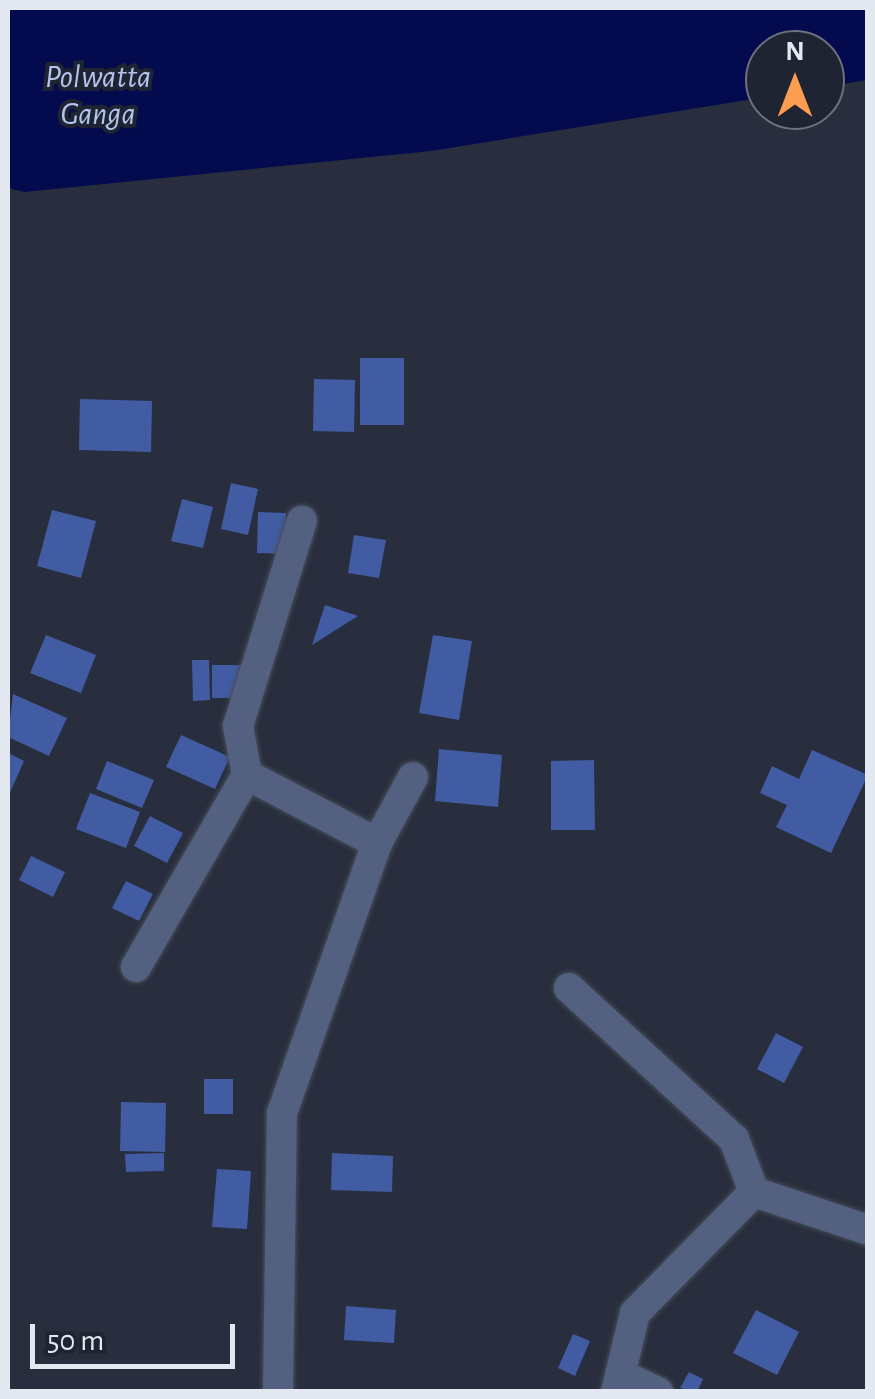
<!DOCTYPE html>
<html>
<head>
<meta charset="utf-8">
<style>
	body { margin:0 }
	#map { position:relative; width:875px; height:1399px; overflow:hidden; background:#282e3d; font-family:"Alegreya Sans",sans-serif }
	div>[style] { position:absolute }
	.water>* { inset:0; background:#040a4e }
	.building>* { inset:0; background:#425ca4 }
	.roads { filter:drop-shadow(0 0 2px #464c5a) drop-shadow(0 0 2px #464c5a) }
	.street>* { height:30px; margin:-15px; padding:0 15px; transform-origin:15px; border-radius:15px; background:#536080 }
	span { translate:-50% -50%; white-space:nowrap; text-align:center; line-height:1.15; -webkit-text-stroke:8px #1e2432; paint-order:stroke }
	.water-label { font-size:32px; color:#b3c5ed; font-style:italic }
	.frame { position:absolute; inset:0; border:10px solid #e3e8f1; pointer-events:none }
	.north { position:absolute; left:745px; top:30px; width:100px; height:100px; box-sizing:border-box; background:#1e2432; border:2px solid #6d727e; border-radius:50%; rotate:0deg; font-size:28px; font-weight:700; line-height:40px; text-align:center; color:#e3e8f1 }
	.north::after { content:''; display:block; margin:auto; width:35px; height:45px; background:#fc9d52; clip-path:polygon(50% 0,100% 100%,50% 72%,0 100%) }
	.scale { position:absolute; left:30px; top:1324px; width:205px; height:45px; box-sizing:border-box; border:5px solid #e3e8f1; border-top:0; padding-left:12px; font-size:30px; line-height:35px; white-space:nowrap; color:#e3e8f1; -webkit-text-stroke:8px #1e2432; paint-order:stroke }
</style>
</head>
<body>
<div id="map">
	<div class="water">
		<i style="clip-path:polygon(8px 8px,867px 8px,867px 80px,825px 87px,825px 50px,765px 50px,765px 97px,431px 151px,24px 192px,8px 188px)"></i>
	</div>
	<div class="building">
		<i style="clip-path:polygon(360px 358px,404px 358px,404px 425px,360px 425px)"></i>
		<i style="clip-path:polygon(314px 379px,355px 380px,354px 432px,313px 431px)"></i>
		<i style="clip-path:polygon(80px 399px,152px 401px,151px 452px,79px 450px)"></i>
		<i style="clip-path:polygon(231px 483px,258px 489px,248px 535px,221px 529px)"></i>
		<i style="clip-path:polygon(182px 499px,213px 507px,203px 548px,171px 541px)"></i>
		<i style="clip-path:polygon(52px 510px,96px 521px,81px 578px,37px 566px)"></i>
		<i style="clip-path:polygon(258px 512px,286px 513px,285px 554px,257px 553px)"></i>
		<i style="clip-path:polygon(354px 535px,386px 540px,379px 578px,348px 573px)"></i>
		<i style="clip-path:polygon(325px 605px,358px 616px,312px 645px)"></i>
		<i style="clip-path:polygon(46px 635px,96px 655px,81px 693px,30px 673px)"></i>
		<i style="clip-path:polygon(433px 635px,472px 641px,459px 720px,419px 713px)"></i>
		<i style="clip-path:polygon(192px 660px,209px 660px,210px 700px,193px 701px)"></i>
		<i style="clip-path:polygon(212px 665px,242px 665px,242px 698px,212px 698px)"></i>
		<i style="clip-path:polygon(13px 694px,67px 718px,49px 756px,8px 737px)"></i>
		<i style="clip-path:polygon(181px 735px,230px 757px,215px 789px,166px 767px)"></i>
		<i style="clip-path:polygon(439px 749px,502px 755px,498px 807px,435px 801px)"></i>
		<i style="clip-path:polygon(812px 750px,868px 775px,831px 853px,776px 827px,787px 805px,760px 793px,772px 766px,799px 779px)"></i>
		<i style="clip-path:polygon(8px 753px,24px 761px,8px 797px)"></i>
		<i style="clip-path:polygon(594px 760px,595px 830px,551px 830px,551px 761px)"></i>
		<i style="clip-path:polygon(107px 761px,154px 780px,142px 808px,96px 789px)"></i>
		<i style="clip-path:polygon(90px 793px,140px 812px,126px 848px,76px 829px)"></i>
		<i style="clip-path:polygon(150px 816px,183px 833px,167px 863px,134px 846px)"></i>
		<i style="clip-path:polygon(31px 856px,65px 872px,53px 897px,19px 880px)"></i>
		<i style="clip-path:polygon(126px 881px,153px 894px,139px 921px,112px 908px)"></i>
		<i style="clip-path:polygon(776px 1033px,803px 1047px,784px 1083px,757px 1069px)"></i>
		<i style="clip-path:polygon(204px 1079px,233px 1079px,233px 1114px,204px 1114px)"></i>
		<i style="clip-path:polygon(121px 1102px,166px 1103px,165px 1152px,120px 1151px)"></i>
		<i style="clip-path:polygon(164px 1153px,164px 1171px,126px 1172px,125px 1154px)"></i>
		<i style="clip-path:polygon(332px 1153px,393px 1156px,392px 1192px,331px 1190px)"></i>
		<i style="clip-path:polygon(217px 1169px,251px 1171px,247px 1229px,212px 1227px)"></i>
		<i style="clip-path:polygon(346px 1306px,396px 1310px,394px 1343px,344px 1340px)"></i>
		<i style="clip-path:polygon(756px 1310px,799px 1332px,777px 1375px,733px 1353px)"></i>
		<i style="clip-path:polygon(573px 1334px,590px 1341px,575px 1376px,558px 1368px)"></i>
		<i style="clip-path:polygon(689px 1372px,703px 1379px,697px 1392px,680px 1388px)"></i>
	</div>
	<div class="roads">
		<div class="street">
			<i style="left:247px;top:775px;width:147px;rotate:27.6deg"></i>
			<i style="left:136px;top:967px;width:222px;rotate:-60deg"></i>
			<i style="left:247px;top:775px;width:50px;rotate:-100.4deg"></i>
			<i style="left:238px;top:726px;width:215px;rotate:-72.7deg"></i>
			<i style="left:569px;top:988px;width:224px;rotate:42.5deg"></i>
			<i style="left:734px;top:1139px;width:57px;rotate:69.3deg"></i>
			<i style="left:754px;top:1192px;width:120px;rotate:18.4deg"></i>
			<i style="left:621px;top:1375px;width:41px;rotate:24.7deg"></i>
			<i style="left:278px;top:1392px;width:279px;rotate:-89.2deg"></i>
			<i style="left:282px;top:1113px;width:286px;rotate:-70.6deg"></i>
			<i style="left:377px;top:843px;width:75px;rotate:-61.4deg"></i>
			<i style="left:616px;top:1392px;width:81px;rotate:-76.5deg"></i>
			<i style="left:635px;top:1313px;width:170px;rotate:-45.5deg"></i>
		</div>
	</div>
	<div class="water-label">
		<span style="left:98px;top:96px">Polwatta<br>Ganga</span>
	</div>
	<div class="frame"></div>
	<div class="north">N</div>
	<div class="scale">50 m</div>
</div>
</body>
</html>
